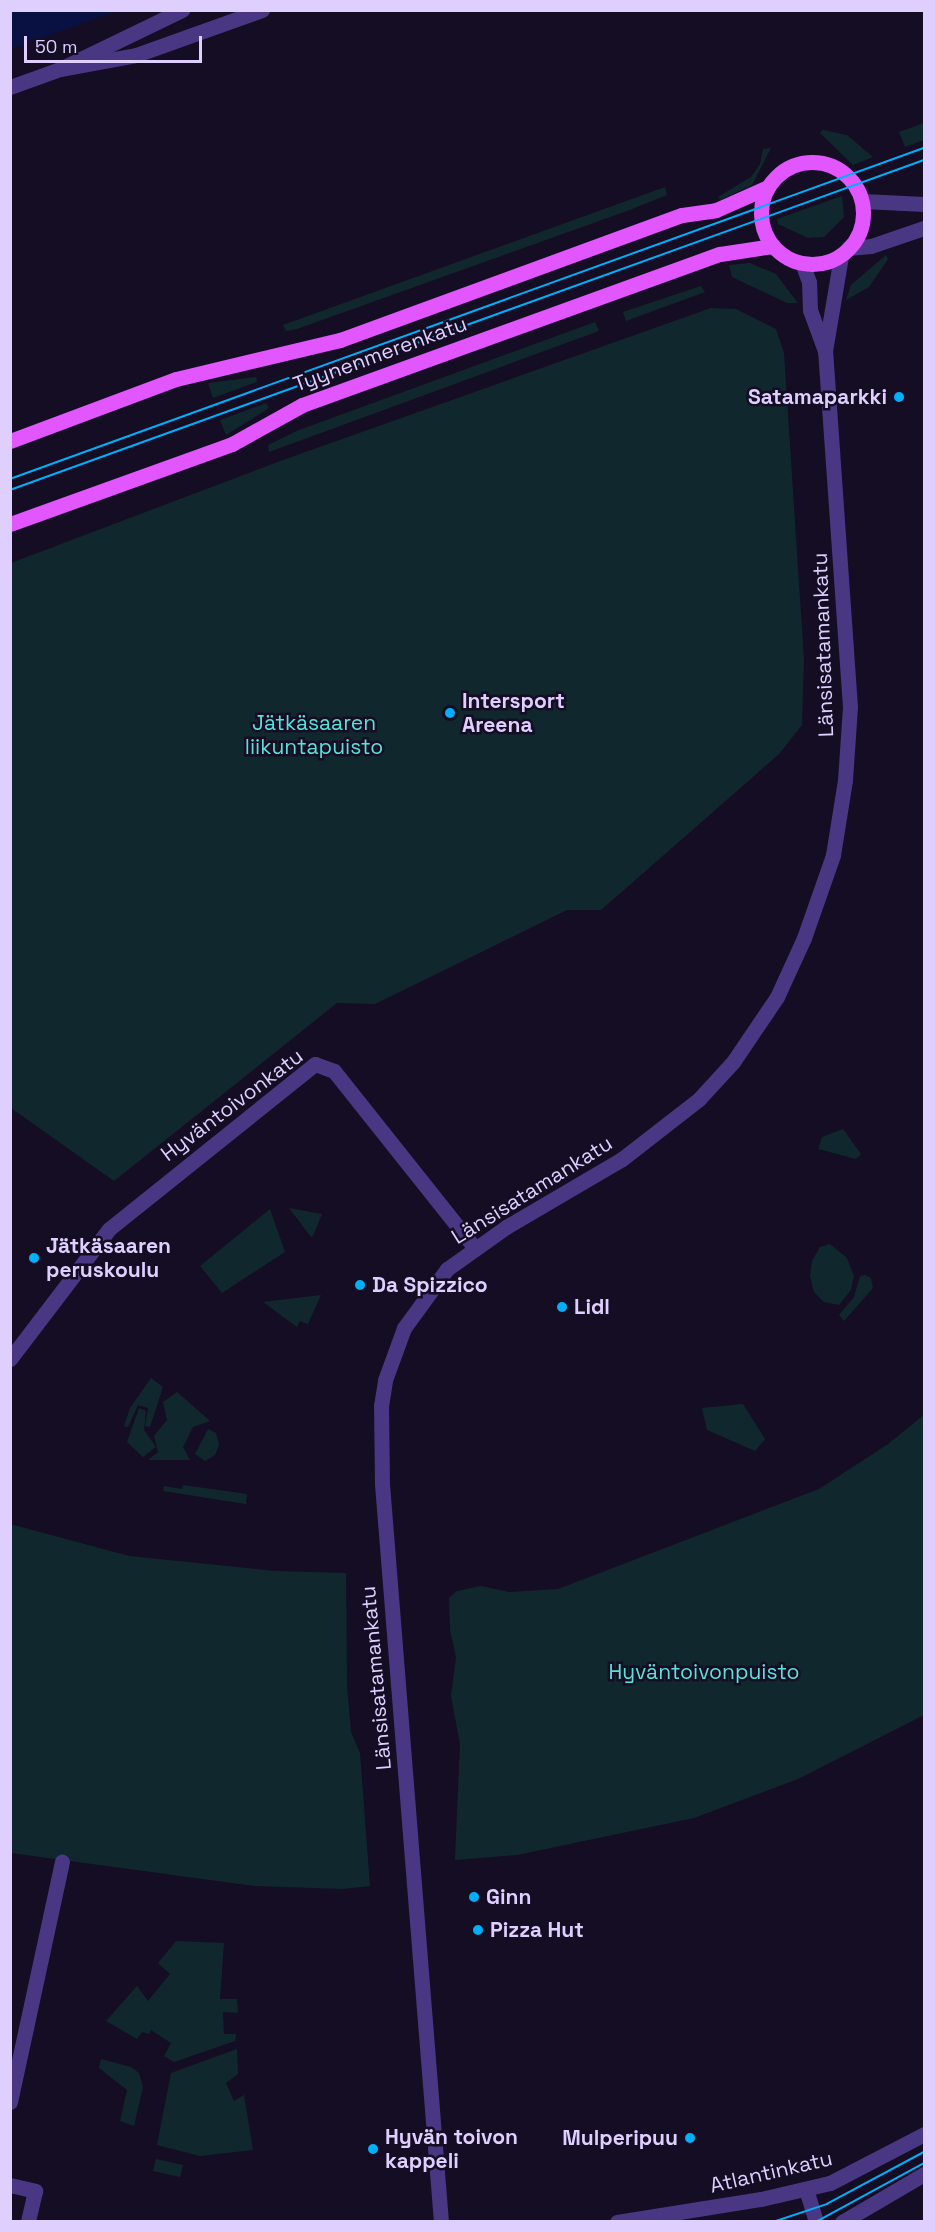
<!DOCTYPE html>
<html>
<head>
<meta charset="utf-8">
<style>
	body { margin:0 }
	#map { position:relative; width:935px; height:2232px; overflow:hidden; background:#150d23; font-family:"Space Grotesk",sans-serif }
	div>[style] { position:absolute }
	.green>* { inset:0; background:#10282d }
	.water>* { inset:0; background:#081141 }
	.minor>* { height:15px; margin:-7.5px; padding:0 7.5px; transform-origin:7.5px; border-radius:7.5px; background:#493783 }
	.major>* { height:15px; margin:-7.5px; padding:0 7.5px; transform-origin:7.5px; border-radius:7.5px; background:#e156ff }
	.major>.ring { margin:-7.5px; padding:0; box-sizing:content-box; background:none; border:15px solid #e156ff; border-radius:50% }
	.tram>* { height:1.5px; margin:-0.75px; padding:0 0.75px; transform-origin:0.75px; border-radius:0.75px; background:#00affa }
	.dots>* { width:16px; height:16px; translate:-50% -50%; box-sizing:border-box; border:3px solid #150d23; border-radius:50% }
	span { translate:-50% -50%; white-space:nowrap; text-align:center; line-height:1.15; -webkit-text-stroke:5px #150d23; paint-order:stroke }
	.street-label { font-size:21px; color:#decfff }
	.poi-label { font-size:21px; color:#decfff; font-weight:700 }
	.right { translate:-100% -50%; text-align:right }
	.left { translate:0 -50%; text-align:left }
	.park-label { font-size:21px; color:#57e3db }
	.frame { position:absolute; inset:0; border:12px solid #decfff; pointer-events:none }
	.scale { position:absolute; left:24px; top:36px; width:178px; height:27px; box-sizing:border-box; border:3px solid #decfff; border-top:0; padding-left:8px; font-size:18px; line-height:21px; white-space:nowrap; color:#decfff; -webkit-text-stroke:4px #150d23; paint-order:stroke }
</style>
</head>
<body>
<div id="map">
	<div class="green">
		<i style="clip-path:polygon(924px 123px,924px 140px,905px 147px,899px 132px)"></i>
		<i style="clip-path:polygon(823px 130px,847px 135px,873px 157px,853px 165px,820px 133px)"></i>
		<i style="clip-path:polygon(771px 148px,752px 185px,720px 200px,718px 197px,751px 177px,760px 164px,763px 149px)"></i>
		<i style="clip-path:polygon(665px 187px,667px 195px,627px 211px,297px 329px,286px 331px,283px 325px)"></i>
		<i style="clip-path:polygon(842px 196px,844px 217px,824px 237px,808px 238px,778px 224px,777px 219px)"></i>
		<i style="clip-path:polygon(886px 255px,888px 259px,869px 287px,846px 300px,851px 285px)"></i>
		<i style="clip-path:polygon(750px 263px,776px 274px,798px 303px,787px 303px,732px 277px,729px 265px)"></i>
		<i style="clip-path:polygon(701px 286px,705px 292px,626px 321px,623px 312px)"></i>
		<i style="clip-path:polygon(711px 308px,736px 309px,776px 329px,784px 353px,804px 660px,802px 725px,779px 754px,601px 910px,567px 910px,375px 1004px,337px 1003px,114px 1181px,11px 1108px,11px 563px,283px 460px)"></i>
		<i style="clip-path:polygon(595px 322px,599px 331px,269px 452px,268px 445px,299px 430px)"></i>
		<i style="clip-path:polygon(256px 377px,257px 382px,213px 398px,208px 383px)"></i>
		<i style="clip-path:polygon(266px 403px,269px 408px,226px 435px,220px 420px)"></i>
		<i style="clip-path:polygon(843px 1129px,861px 1154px,856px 1159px,818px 1149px,822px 1137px)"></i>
		<i style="clip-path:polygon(289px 1208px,322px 1214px,313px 1236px,311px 1237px)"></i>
		<i style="clip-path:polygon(270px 1209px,285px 1252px,222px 1293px,200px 1266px)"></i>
		<i style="clip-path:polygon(830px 1244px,847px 1258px,854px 1276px,851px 1290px,839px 1305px,824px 1302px,814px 1292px,810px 1276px,812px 1261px,820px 1247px)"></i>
		<i style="clip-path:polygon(865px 1275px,871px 1278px,873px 1288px,844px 1321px,839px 1315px,854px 1297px,860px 1276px)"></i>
		<i style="clip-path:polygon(321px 1295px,308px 1324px,300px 1321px,297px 1327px,263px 1302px)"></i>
		<i style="clip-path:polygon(151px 1378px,163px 1387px,150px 1427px,145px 1426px,148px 1408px,138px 1405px,128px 1427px,124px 1426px,130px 1408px)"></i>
		<i style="clip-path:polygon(177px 1392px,210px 1421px,193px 1427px,183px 1447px,190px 1460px,148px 1460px,158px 1452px,154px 1436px,167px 1420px,163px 1402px)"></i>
		<i style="clip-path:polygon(743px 1404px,765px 1439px,755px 1451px,707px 1430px,702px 1408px)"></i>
		<i style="clip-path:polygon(139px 1408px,146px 1411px,144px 1430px,156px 1447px,143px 1457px,127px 1442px)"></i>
		<i style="clip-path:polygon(924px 1415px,924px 1715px,798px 1779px,694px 1818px,517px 1855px,455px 1860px,460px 1744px,451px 1696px,456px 1657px,450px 1630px,449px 1598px,457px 1591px,481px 1586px,509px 1592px,558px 1589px,819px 1489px,888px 1444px)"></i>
		<i style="clip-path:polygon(208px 1429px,216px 1433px,219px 1445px,215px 1455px,205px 1461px,195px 1454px)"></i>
		<i style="clip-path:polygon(183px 1485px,247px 1494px,246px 1504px,163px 1491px,164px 1486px,182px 1489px)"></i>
		<i style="clip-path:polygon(10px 1524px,129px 1556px,275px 1571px,346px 1573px,347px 1684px,351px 1732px,360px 1753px,370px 1886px,343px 1889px,254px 1886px,11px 1853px)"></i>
		<i style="clip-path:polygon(176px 1941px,224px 1943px,220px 1999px,237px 1999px,238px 2013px,223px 2012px,224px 2034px,236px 2034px,235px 2041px,174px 2062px,164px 2056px,171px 2043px,151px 2030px,149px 2034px,142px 2032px,137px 2039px,106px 2021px,137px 1986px,148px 2001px,170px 1974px,158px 1963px)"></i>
		<i style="clip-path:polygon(237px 2049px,238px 2074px,226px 2083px,234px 2101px,244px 2095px,253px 2150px,200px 2156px,157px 2145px,171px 2073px)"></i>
		<i style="clip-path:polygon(101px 2059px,131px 2067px,139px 2073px,143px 2087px,134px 2126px,120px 2121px,127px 2090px,99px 2068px)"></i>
		<i style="clip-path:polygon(156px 2159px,183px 2165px,180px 2177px,153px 2171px)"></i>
	</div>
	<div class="water">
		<i style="clip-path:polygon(11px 10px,117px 10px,117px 11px,11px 49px)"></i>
	</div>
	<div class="minor">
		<i style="left:60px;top:69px;width:77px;rotate:-10.4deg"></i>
		<i style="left:136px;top:55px;width:134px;rotate:-19.7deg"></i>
		<i style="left:10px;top:87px;width:53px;rotate:-19.8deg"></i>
		<i style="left:60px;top:69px;width:136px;rotate:-25.8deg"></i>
		<i style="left:863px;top:201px;width:61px;rotate:2.8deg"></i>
		<i style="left:848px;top:248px;width:23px;rotate:-5deg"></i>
		<i style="left:871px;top:246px;width:56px;rotate:-18.8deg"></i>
		<i style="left:825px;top:351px;width:96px;rotate:-80.4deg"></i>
		<i style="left:10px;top:1359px;width:163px;rotate:-52.7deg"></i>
		<i style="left:109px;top:1229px;width:264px;rotate:-38.7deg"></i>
		<i style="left:315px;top:1064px;width:20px;rotate:20deg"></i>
		<i style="left:334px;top:1071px;width:225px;rotate:51.5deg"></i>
		<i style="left:10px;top:2102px;width:246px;rotate:-77.8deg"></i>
		<i style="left:10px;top:2185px;width:26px;rotate:13deg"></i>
		<i style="left:35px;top:2191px;width:32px;rotate:103deg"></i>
		<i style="left:806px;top:2189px;width:34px;rotate:73deg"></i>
		<i style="left:441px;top:2222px;width:740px;rotate:-94.57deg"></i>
		<i style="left:382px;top:1484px;width:78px;rotate:-90.7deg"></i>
		<i style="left:381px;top:1406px;width:26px;rotate:-81deg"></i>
		<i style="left:385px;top:1380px;width:55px;rotate:-69.9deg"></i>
		<i style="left:404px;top:1328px;width:73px;rotate:-53.9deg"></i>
		<i style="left:447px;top:1269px;width:72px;rotate:-35.4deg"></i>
		<i style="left:506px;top:1227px;width:134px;rotate:-30.4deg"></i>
		<i style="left:622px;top:1159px;width:98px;rotate:-37.9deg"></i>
		<i style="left:699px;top:1099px;width:50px;rotate:-47.4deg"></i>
		<i style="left:733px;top:1062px;width:78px;rotate:-55.9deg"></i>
		<i style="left:777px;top:997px;width:65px;rotate:-65.4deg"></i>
		<i style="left:804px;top:938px;width:88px;rotate:-70.7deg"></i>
		<i style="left:833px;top:855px;width:76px;rotate:-80.9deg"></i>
		<i style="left:845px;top:780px;width:73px;rotate:-86.1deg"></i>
		<i style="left:850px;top:707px;width:357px;rotate:-94deg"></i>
		<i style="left:825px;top:351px;width:44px;rotate:-110.1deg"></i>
		<i style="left:810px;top:310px;width:28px;rotate:-92deg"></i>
		<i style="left:809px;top:282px;width:20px;rotate:-110deg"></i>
		<i style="left:617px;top:2222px;width:146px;rotate:-9.1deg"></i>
		<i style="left:761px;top:2199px;width:71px;rotate:-13.1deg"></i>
		<i style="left:830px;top:2183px;width:106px;rotate:-27.5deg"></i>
		<i style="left:842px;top:2222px;width:95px;rotate:-30.3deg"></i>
	</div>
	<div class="major">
		<i class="ring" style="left:761px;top:162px;width:87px;height:87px"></i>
		<i style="left:10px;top:441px;width:177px;rotate:-20.5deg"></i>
		<i style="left:176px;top:379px;width:169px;rotate:-13.4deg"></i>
		<i style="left:340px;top:340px;width:364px;rotate:-20.1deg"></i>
		<i style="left:682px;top:215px;width:34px;rotate:-8deg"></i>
		<i style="left:716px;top:210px;width:57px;rotate:-23.9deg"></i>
		<i style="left:10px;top:524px;width:236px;rotate:-19.8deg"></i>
		<i style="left:232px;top:444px;width:80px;rotate:-29.1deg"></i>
		<i style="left:302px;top:405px;width:444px;rotate:-19.9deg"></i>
		<i style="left:720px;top:254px;width:53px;rotate:-8.7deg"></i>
	</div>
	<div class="tram">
		<i style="left:10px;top:479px;width:972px;rotate:-19.91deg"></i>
		<i style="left:10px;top:490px;width:972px;rotate:-19.85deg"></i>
		<i style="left:773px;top:2222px;width:57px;rotate:-18.4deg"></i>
		<i style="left:827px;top:2204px;width:110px;rotate:-28.2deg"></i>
		<i style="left:816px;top:2222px;width:123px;rotate:-28.6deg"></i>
	</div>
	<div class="dots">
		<i style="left:899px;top:397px;background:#00affa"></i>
		<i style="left:450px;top:713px;background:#00affa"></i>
		<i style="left:34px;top:1258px;background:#00affa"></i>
		<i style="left:360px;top:1285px;background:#00affa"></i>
		<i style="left:562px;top:1307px;background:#00affa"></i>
		<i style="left:474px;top:1897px;background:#00affa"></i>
		<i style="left:478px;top:1930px;background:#00affa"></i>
		<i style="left:690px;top:2138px;background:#00affa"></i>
		<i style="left:373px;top:2149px;background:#00affa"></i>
	</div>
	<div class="street-label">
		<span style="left:380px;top:354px;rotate:-20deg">Tyynenmerenkatu</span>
		<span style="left:823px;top:645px;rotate:-92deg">Länsisatamankatu</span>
		<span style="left:232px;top:1105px;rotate:-37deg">Hyväntoivonkatu</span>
		<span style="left:532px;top:1190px;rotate:-32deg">Länsisatamankatu</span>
		<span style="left:376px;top:1678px;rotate:-95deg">Länsisatamankatu</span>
		<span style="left:771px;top:2172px;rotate:-13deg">Atlantinkatu</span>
	</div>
	<div class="poi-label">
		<span class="right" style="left:887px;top:397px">Satamaparkki</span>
		<span class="left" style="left:462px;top:713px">Intersport<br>Areena</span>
		<span class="left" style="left:46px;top:1258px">Jätkäsaaren<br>peruskoulu</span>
		<span class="left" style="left:372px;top:1285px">Da Spizzico</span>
		<span class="left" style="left:574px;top:1307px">Lidl</span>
		<span class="left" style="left:486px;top:1897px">Ginn</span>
		<span class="left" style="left:490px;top:1930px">Pizza Hut</span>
		<span class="left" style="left:385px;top:2149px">Hyvän toivon<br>kappeli</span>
		<span class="right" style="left:678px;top:2138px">Mulperipuu</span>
	</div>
	<div class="park-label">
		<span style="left:314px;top:735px">Jätkäsaaren<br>liikuntapuisto</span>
		<span style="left:704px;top:1672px">Hyväntoivonpuisto</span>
	</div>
	<div class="frame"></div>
	<div class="scale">50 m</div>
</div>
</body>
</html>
